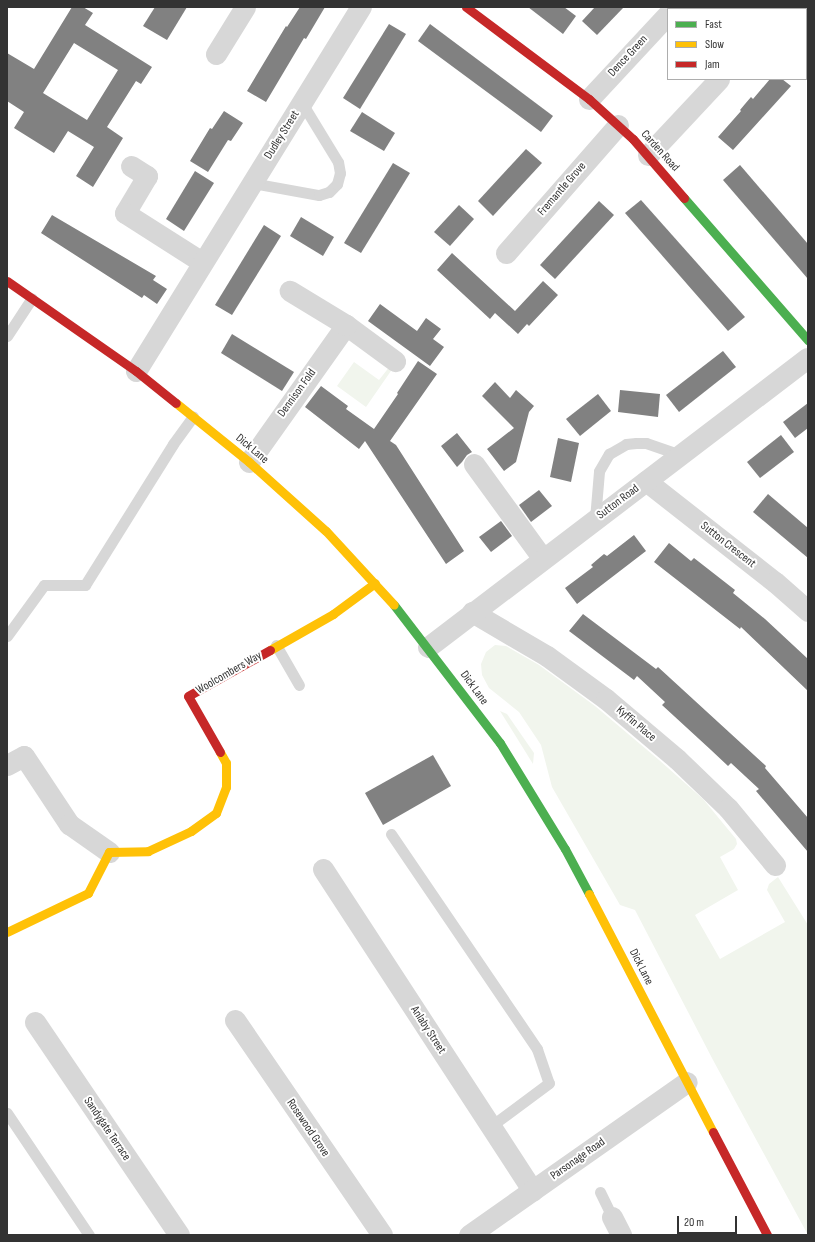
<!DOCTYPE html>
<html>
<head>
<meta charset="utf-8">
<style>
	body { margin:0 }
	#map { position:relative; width:815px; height:1242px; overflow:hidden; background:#fff; font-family:"Sofia Sans Condensed",sans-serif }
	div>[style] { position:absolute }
	.green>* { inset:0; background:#f1f5ed }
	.building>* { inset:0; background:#818181 }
	.lane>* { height:11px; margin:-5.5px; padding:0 5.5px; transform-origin:5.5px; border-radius:5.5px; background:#d7d7d7 }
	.street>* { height:21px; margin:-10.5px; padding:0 10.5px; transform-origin:10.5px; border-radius:10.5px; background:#d7d7d7 }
	.fast>* { height:9px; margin:-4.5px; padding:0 4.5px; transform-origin:4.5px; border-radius:4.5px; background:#4caf50 }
	.slow>* { height:9px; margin:-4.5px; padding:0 4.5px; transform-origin:4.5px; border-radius:4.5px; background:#ffc107 }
	.jam>* { height:9px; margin:-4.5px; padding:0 4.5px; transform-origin:4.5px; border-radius:4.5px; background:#c62828 }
	span { translate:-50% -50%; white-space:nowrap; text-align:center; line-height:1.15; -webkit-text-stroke:4px #fff; paint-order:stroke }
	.street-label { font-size:12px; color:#333 }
	.frame { position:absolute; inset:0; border:8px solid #333; pointer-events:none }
	.legend { position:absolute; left:667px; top:8px; width:140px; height:72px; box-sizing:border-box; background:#fff; border:1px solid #adadad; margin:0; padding:5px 7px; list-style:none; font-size:12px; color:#333 }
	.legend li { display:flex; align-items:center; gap:8px; height:20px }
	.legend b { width:20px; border:1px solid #adadad }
	.scale { position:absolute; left:677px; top:1216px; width:60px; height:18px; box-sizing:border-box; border:2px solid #333; border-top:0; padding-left:5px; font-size:12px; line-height:14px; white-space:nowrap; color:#333; -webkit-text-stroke:3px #fff; paint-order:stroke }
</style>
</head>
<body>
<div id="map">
	<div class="green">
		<i style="clip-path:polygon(354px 362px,379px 380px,390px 366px,393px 368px,366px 407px,337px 386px)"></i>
		<i style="clip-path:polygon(495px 645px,506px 646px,539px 665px,595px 706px,659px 760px,703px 799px,736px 839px,737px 844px,734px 849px,720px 857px,738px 890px,695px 915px,720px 959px,785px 922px,767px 890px,769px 884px,778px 877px,808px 925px,808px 1235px,713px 1060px,635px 910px,620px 905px,552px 787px,541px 745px,519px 712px,489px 688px,482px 675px,481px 664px,486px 652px)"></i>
		<i style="clip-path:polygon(500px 711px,507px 714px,534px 753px,533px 764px)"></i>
	</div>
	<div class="building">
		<i style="clip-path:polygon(evenodd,72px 7px,83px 7px,93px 13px,85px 25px,152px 67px,141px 84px,136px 81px,107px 127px,123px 138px,93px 187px,76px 176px,94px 147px,68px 131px,54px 153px,14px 128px,24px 112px,7px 101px,7px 53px,34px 69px,72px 7px,74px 43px,118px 70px,87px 120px,43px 93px,74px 43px)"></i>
		<i style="clip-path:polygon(155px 7px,187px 7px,167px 40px,143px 26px)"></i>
		<i style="clip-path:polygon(300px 7px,325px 7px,306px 39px,304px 38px,266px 102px,247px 91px,286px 26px,287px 27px)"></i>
		<i style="clip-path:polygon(528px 7px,564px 7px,576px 16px,563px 34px)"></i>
		<i style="clip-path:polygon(595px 7px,624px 7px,597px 35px,582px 21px)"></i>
		<i style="clip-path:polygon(389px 24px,406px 34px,360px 109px,343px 98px)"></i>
		<i style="clip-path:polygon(430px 24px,553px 116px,541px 132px,418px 41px)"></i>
		<i style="clip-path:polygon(770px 79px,782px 79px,791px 86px,733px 150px,718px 137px,741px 111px,740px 110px,745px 104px,751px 97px,753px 99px)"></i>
		<i style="clip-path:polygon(224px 111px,243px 123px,231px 141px,228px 140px,208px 172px,190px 161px,210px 128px,212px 129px)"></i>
		<i style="clip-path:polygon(362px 112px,395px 133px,384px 151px,350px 131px)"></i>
		<i style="clip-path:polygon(526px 149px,542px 163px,493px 216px,478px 201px)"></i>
		<i style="clip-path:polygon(393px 163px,410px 173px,361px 253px,344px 243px)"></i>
		<i style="clip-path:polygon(740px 165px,808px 244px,808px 279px,723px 180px)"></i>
		<i style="clip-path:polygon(195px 171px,214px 183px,184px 231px,166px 219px)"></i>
		<i style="clip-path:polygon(641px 200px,745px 317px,728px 331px,625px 213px)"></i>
		<i style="clip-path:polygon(599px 201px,614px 215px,555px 279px,540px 265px)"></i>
		<i style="clip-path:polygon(459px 205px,474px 219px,450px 246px,434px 232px)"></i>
		<i style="clip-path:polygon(52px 215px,156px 276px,153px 280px,167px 289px,157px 304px,144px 295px,142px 298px,41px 233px)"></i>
		<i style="clip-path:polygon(301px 217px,334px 237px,323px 256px,290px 236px)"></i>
		<i style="clip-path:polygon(264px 225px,281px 236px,232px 315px,215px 305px)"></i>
		<i style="clip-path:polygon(452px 253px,515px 311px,543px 281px,558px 295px,529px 326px,527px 324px,518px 334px,495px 313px,490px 319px,437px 270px)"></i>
		<i style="clip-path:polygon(380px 304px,417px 331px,426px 318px,441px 329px,433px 339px,444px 347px,430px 366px,368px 321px)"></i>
		<i style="clip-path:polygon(232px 334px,294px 372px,282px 391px,221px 353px)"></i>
		<i style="clip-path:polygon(723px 351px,736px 367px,679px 412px,666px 395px)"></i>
		<i style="clip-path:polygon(418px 361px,437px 374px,390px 441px,396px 445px,464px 551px,446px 564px,365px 441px,359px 449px,305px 407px,321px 386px,348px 406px,346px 409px,374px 429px,398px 394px,397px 393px)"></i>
		<i style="clip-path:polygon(495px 382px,510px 398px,516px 390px,534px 406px,529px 412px,516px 462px,504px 471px,487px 449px,514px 428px,482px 396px)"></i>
		<i style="clip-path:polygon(620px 390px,660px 394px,658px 417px,618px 412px)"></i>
		<i style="clip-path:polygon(598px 394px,611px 411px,580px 436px,566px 419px)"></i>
		<i style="clip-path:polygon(808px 403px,808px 428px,795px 438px,783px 422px)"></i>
		<i style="clip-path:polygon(457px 433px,472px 452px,467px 455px,462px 462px,457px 467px,441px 446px)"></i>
		<i style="clip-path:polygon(781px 435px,794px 452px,760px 478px,747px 462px)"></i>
		<i style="clip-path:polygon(558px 438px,579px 443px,571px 482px,550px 477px)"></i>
		<i style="clip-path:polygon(539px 490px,552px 506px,531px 522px,519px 505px)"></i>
		<i style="clip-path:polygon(768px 494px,808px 528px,808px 558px,753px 512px)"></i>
		<i style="clip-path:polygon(501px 521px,512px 536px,491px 552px,479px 537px)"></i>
		<i style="clip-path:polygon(634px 535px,646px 551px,577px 604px,565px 588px,593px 567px,591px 565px,598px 559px,604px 554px,607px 556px)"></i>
		<i style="clip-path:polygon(669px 543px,691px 561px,694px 558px,735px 590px,733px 593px,765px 619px,808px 659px,808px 691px,741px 627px,740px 629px,654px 562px)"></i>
		<i style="clip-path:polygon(583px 614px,656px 669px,658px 667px,766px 766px,765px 768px,808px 818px,808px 852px,756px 791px,759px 789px,731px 763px,728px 766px,711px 750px,662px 705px,665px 702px,637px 676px,634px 680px,569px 631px)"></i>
		<i style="clip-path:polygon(433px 755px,451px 786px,383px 825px,365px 793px)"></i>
	</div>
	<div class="lane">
		<i style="left:252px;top:183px;width:68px;rotate:10.2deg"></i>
		<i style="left:319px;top:195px;width:10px;rotate:-17deg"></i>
		<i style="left:329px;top:192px;width:11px;rotate:-45deg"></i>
		<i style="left:337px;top:184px;width:11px;rotate:-75deg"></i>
		<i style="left:340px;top:173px;width:11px;rotate:-100deg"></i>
		<i style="left:338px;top:162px;width:69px;rotate:-121.4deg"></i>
		<i style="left:7px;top:336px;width:45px;rotate:-56.7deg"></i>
		<i style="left:595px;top:519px;width:48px;rotate:-85.2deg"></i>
		<i style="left:599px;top:471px;width:20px;rotate:-60deg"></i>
		<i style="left:609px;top:454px;width:20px;rotate:-30deg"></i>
		<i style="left:626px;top:444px;width:10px;rotate:-6deg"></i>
		<i style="left:636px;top:443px;width:10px"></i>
		<i style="left:646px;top:443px;width:36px;rotate:19deg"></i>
		<i style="left:7px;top:636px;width:63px;rotate:-54deg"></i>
		<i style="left:44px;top:585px;width:41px"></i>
		<i style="left:85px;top:585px;width:166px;rotate:-58deg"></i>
		<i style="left:173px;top:444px;width:34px;rotate:-54deg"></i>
		<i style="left:276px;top:645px;width:46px;rotate:60.1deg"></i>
		<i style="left:391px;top:834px;width:260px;rotate:55.8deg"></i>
		<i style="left:537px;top:1049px;width:36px;rotate:71deg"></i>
		<i style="left:549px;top:1083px;width:72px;rotate:143.4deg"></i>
		<i style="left:7px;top:1113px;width:147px;rotate:56.1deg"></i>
		<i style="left:600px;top:1192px;width:28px;rotate:64deg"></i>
	</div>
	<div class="street">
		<i style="left:711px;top:7px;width:4px;rotate:27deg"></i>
		<i style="left:216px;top:54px;width:55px;rotate:-58.3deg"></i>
		<i style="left:589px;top:99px;width:116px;rotate:-47.1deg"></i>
		<i style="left:648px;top:155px;width:104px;rotate:-46.9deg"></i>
		<i style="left:131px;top:166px;width:19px;rotate:32deg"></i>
		<i style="left:147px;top:176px;width:43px;rotate:120.7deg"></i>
		<i style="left:125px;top:213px;width:91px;rotate:32.5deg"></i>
		<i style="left:506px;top:253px;width:170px;rotate:-48.8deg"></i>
		<i style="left:346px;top:325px;width:61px;rotate:36.3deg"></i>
		<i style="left:136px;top:371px;width:428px;rotate:-58.3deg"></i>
		<i style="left:249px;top:462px;width:168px;rotate:-54.7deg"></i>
		<i style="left:346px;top:325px;width:66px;rotate:-148.7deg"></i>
		<i style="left:474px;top:464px;width:117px;rotate:54deg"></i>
		<i style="left:646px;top:481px;width:164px;rotate:38.1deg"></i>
		<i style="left:775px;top:582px;width:44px;rotate:41.3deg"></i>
		<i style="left:472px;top:612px;width:87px;rotate:30.4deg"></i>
		<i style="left:547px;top:656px;width:73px;rotate:36.1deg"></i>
		<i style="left:606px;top:699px;width:93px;rotate:40.2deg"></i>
		<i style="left:677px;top:759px;width:71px;rotate:43.9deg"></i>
		<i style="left:728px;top:808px;width:74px;rotate:50.5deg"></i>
		<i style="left:428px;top:647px;width:477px;rotate:-37.3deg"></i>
		<i style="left:7px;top:765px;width:19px;rotate:-28deg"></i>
		<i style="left:24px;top:756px;width:82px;rotate:56.5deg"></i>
		<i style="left:69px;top:824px;width:49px;rotate:35deg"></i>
		<i style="left:323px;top:869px;width:384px;rotate:56.9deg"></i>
		<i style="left:235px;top:1020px;width:260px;rotate:55.6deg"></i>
		<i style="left:35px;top:1022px;width:257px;rotate:55.9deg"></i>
		<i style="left:612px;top:1217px;width:20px;rotate:63deg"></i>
		<i style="left:469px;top:1235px;width:266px;rotate:-35.1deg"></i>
	</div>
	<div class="fast">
		<i style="left:684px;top:198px;width:189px;rotate:48.9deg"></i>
		<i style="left:394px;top:605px;width:174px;rotate:52.5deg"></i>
		<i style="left:500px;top:743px;width:124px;rotate:58.5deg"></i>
		<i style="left:565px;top:849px;width:51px;rotate:61.9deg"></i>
	</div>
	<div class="slow">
		<i style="left:176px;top:403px;width:94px;rotate:38.9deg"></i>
		<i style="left:249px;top:462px;width:103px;rotate:41.9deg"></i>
		<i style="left:326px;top:531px;width:100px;rotate:47.4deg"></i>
		<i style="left:270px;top:650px;width:73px;rotate:-29.7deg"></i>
		<i style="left:333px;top:614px;width:52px;rotate:-36.4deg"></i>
		<i style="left:589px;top:894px;width:268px;rotate:62.5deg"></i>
		<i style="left:7px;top:932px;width:90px;rotate:-25.7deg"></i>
		<i style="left:88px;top:893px;width:46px;rotate:-62.9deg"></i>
		<i style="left:109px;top:852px;width:39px;rotate:-1deg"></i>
		<i style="left:148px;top:851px;width:47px;rotate:-24.9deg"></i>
		<i style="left:191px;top:831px;width:31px;rotate:-36deg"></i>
		<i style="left:216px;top:813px;width:28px;rotate:-69deg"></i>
		<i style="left:226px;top:787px;width:24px;rotate:-90deg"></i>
		<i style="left:226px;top:763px;width:13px;rotate:-119deg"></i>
	</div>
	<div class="jam">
		<i style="left:466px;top:7px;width:154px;rotate:36.8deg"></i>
		<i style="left:589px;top:99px;width:59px;rotate:42.3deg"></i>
		<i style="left:633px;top:139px;width:78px;rotate:49.2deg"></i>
		<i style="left:7px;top:281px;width:157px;rotate:34.9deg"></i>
		<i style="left:136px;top:371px;width:51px;rotate:38.7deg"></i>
		<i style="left:220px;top:752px;width:64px;rotate:-119.7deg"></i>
		<i style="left:188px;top:696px;width:94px;rotate:-29.3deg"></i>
		<i style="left:713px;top:1132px;width:116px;rotate:62.3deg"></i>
	</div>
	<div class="street-label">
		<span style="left:628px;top:56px;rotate:-47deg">Dence Green</span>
		<span style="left:282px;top:135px;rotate:-58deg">Dudley Street</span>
		<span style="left:660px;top:151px;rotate:48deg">Carden Road</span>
		<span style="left:562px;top:189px;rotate:-49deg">Fremantle Grove</span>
		<span style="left:297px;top:393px;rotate:-54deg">Dennison Fold</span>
		<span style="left:252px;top:449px;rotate:40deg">Dick Lane</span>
		<span style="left:618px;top:502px;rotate:-37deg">Sutton Road</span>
		<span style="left:728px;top:545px;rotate:38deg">Sutton Crescent</span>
		<span style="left:229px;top:673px;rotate:-30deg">Woolcombers Way</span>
		<span style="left:474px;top:688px;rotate:54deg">Dick Lane</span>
		<span style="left:636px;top:724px;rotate:40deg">Kyffin Place</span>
		<span style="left:641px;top:967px;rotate:63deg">Dick Lane</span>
		<span style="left:428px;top:1030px;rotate:57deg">Anlaby Street</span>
		<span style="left:308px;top:1128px;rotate:56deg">Rosewood Grove</span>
		<span style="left:107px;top:1129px;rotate:56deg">Sandygate Terrace</span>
		<span style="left:578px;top:1159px;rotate:-35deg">Parsonage Road</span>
	</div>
	<div class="frame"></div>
	<ul class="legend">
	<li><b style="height:5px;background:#4caf50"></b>Fast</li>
	<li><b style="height:5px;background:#ffc107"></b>Slow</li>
	<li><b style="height:5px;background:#c62828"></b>Jam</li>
	</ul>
	<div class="scale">20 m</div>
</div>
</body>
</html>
